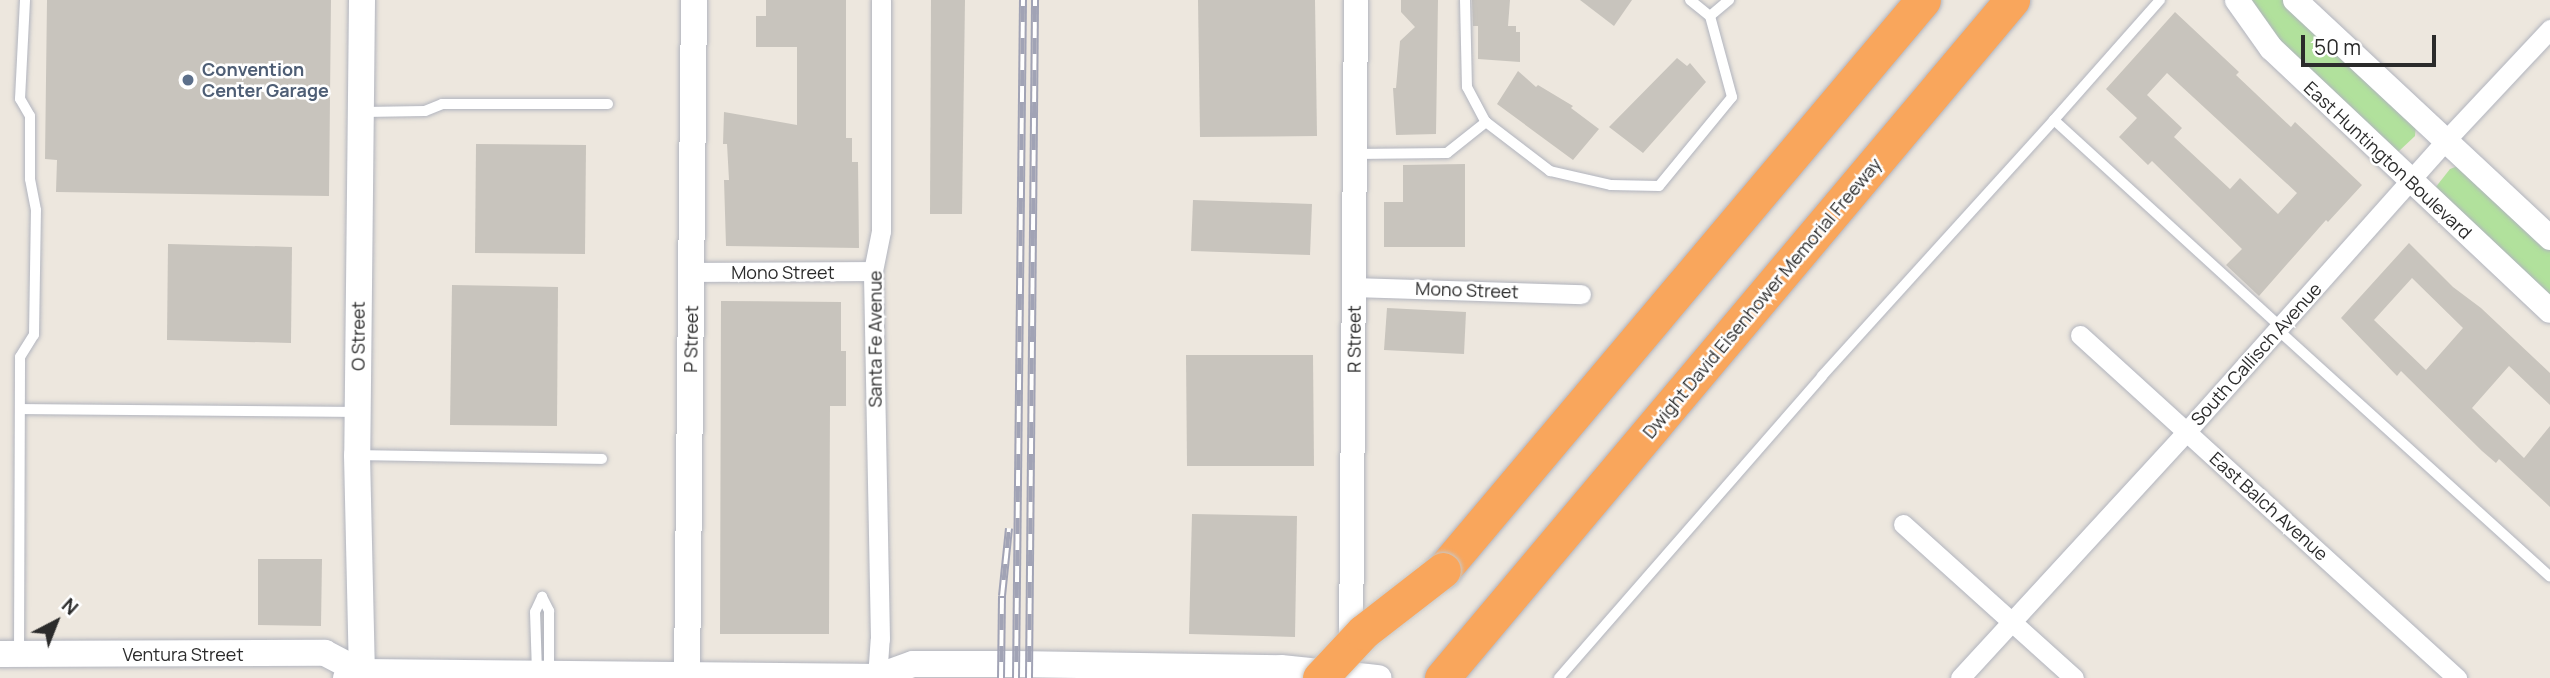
<!DOCTYPE html>
<html>
<head>
<meta charset="utf-8">
<style>
	body { margin:0 }
	#map { position:relative; width:2550px; height:678px; overflow:hidden; background:#ede7de; font-family:Manrope,sans-serif }
	div>[style] { position:absolute }
	.green>* { inset:0; background:#b1e19c }
	.building>* { inset:0; background:#c8c4bd }
	.roads { filter:drop-shadow(0 0 2px #b1b4be) drop-shadow(0 0 2px #b1b4be) }
	.service>* { height:10px; margin:-5px; padding:0 5px; transform-origin:5px; border-radius:5px; background:#fff }
	.minor>* { height:19px; margin:-9.5px; padding:0 9.5px; transform-origin:9.5px; border-radius:9.5px; background:#fff }
	.tertiary>* { height:24px; margin:-12px; padding:0 12px; transform-origin:12px; border-radius:12px; background:#fff }
	.secondary>* { height:26px; margin:-13px; padding:0 13px; transform-origin:13px; border-radius:13px; background:#fff }
	.motorway>* { height:35px; margin:-17.5px; padding:0 17.5px; transform-origin:17.5px; border-radius:17.5px; background:#f9a65c }
	.rail>* { height:8px; margin-top:-4px; transform-origin:0; background:repeating-linear-gradient(90deg,#fff 0 16px,#a1a3b5 0 32px); box-sizing:border-box; border-block:2px solid #a1a3b5 }
	.bridges { filter:drop-shadow(0 0 2px #c8c8c8) drop-shadow(0 0 2px #c8c8c8) }
	.motorway-bridge>* { height:35px; margin:-17.5px; padding:0 17.5px; transform-origin:17.5px; border-radius:17.5px; background:#f9a65c }
	.dots>* { width:19px; height:19px; translate:-50% -50%; box-sizing:border-box; border:4px solid #fff; border-radius:50% }
	span { translate:-50% -50%; white-space:nowrap; text-align:center; line-height:1.15; -webkit-text-stroke:5px #fff; paint-order:stroke }
	.service-label { font-size:18px; color:#4e5e75; font-weight:700 }
	.left { translate:0 -50%; text-align:left }
	.street-label { font-size:18px; color:#2b2b2b }
	.north { position:absolute; left:21px; top:587px; width:70px; height:70px; -webkit-text-stroke:5px #fff; paint-order:stroke; rotate:42deg; font-size:19px; font-weight:700; line-height:28px; text-align:center; color:#2b2b2b }
	.north::after { content:''; display:block; margin:auto; width:24px; height:32px; background:#2b2b2b; clip-path:polygon(50% 0,100% 100%,50% 72%,0 100%) }
	.scale { position:absolute; left:2301px; top:35px; width:135px; height:32px; box-sizing:border-box; border:4px solid #2b2b2b; border-top:0; padding-left:9px; font-size:21px; line-height:24px; white-space:nowrap; color:#2b2b2b; -webkit-text-stroke:5px #fff; paint-order:stroke }
</style>
</head>
<body>
<div id="map">
	<div class="green">
		<i style="clip-path:polygon(2245px 0,2283px 0,2416px 125px,2415px 136px,2398px 152px,2285px 53px)"></i>
		<i style="clip-path:polygon(2458px 166px,2550px 249px,2550px 301px,2435px 188px,2450px 169px)"></i>
	</div>
	<div class="building">
		<i style="clip-path:polygon(47px 0,331px 0,329px 196px,56px 192px,57px 160px,45px 159px)"></i>
		<i style="clip-path:polygon(766px 0,846px 0,846px 138px,852px 138px,852px 162px,858px 162px,859px 248px,726px 246px,724px 180px,729px 180px,727px 144px,723px 144px,724px 112px,797px 125px,797px 47px,756px 47px,756px 16px,766px 16px)"></i>
		<i style="clip-path:polygon(931px 0,965px 0,962px 214px,930px 214px)"></i>
		<i style="clip-path:polygon(1198px 0,1315px 0,1317px 136px,1200px 137px)"></i>
		<i style="clip-path:polygon(1401px 0,1438px 0,1436px 134px,1396px 135px,1393px 88px,1396px 88px,1400px 41px,1415px 27px,1401px 12px)"></i>
		<i style="clip-path:polygon(1472px 0,1510px 0,1508px 26px,1516px 26px,1516px 32px,1520px 32px,1520px 62px,1478px 59px,1478px 26px,1473px 26px)"></i>
		<i style="clip-path:polygon(1580px 0,1632px 0,1614px 26px)"></i>
		<i style="clip-path:polygon(evenodd,2175px 12px,2239px 72px,2236px 75px,2291px 127px,2295px 122px,2362px 185px,2328px 222px,2326px 220px,2259px 296px,2226px 265px,2242px 249px,2152px 161px,2148px 165px,2119px 137px,2137px 118px,2106px 89px,2175px 12px,2167px 73px,2297px 193px,2278px 214px,2240px 178px,2230px 189px,2174px 137px,2182px 128px,2147px 95px,2167px 73px)"></i>
		<i style="clip-path:polygon(1677px 58px,1687px 66px,1690px 63px,1706px 82px,1643px 153px,1609px 127px)"></i>
		<i style="clip-path:polygon(1518px 71px,1536px 87px,1538px 85px,1573px 106px,1571px 108px,1599px 129px,1573px 160px,1497px 104px)"></i>
		<i style="clip-path:polygon(476px 144px,586px 145px,585px 254px,475px 253px)"></i>
		<i style="clip-path:polygon(1465px 164px,1465px 247px,1384px 247px,1384px 202px,1403px 202px,1403px 165px)"></i>
		<i style="clip-path:polygon(1193px 200px,1312px 204px,1310px 255px,1191px 251px)"></i>
		<i style="clip-path:polygon(evenodd,2409px 243px,2453px 287px,2481px 308px,2550px 373px,2550px 405px,2509px 366px,2472px 408px,2524px 458px,2550px 426px,2550px 507px,2499px 459px,2496px 463px,2482px 451px,2401px 371px,2397px 376px,2341px 318px,2409px 243px,2412px 278px,2463px 328px,2426px 370px,2374px 320px,2412px 278px)"></i>
		<i style="clip-path:polygon(168px 244px,292px 247px,291px 343px,167px 340px)"></i>
		<i style="clip-path:polygon(452px 285px,558px 287px,557px 426px,450px 425px)"></i>
		<i style="clip-path:polygon(721px 301px,841px 302px,841px 351px,846px 351px,846px 406px,830px 406px,829px 634px,720px 634px)"></i>
		<i style="clip-path:polygon(1387px 308px,1466px 312px,1464px 354px,1384px 350px)"></i>
		<i style="clip-path:polygon(1186px 355px,1313px 355px,1314px 466px,1187px 466px)"></i>
		<i style="clip-path:polygon(1192px 514px,1297px 516px,1295px 637px,1189px 634px)"></i>
		<i style="clip-path:polygon(258px 559px,322px 559px,321px 626px,258px 625px)"></i>
	</div>
	<div class="roads">
		<div class="service">
			<i style="left:1465px;top:0;width:87px;rotate:88.7deg"></i>
			<i style="left:1467px;top:87px;width:40px;rotate:62deg"></i>
			<i style="left:1486px;top:122px;width:81px;rotate:37.4deg"></i>
			<i style="left:1550px;top:171px;width:63px;rotate:12.9deg"></i>
			<i style="left:1611px;top:185px;width:48px;rotate:1.2deg"></i>
			<i style="left:1659px;top:186px;width:115px;rotate:-50.6deg"></i>
			<i style="left:1732px;top:97px;width:84px;rotate:-105.2deg"></i>
			<i style="left:1710px;top:16px;width:25px;rotate:-40deg"></i>
			<i style="left:1690px;top:0;width:26px;rotate:39deg"></i>
			<i style="left:2160px;top:0;width:160px;rotate:131.5deg"></i>
			<i style="left:2054px;top:120px;width:307px;rotate:42.4deg"></i>
			<i style="left:364px;top:112px;width:61px;rotate:-0.9deg"></i>
			<i style="left:425px;top:111px;width:18px;rotate:-22deg"></i>
			<i style="left:442px;top:104px;width:166px"></i>
			<i style="left:1355px;top:154px;width:92px;rotate:-0.6deg"></i>
			<i style="left:1447px;top:153px;width:50px;rotate:-38.5deg"></i>
			<i style="left:2278px;top:330px;width:367px;rotate:42.2deg"></i>
			<i style="left:20px;top:409px;width:336px;rotate:0.5deg"></i>
			<i style="left:358px;top:455px;width:244px;rotate:0.9deg"></i>
			<i style="left:542px;top:597px;width:16px;rotate:63deg"></i>
			<i style="left:549px;top:611px;width:62px;rotate:90deg"></i>
			<i style="left:19px;top:654px;width:297px;rotate:-89.8deg"></i>
			<i style="left:20px;top:357px;width:26px;rotate:-58deg"></i>
			<i style="left:34px;top:335px;width:125px;rotate:-89.1deg"></i>
			<i style="left:36px;top:210px;width:32px;rotate:-101deg"></i>
			<i style="left:30px;top:179px;width:63px;rotate:-90deg"></i>
			<i style="left:30px;top:116px;width:20px;rotate:-120deg"></i>
			<i style="left:20px;top:99px;width:99px;rotate:-87.1deg"></i>
			<i style="left:537px;top:672px;width:60px;rotate:-91.9deg"></i>
			<i style="left:535px;top:612px;width:17px;rotate:-65deg"></i>
			<i style="left:1559px;top:678px;width:400px;rotate:-48.9deg"></i>
			<i style="left:1822px;top:376px;width:345px;rotate:-47.8deg"></i>
		</div>
		<div class="minor">
			<i style="left:692px;top:272px;width:181px;rotate:-0.3deg"></i>
			<i style="left:1354px;top:287px;width:227px;rotate:1.8deg"></i>
			<i style="left:2080px;top:335px;width:510px;rotate:42.3deg"></i>
			<i style="left:1903px;top:524px;width:230px;rotate:42deg"></i>
			<i style="left:877px;top:678px;width:39px;rotate:-86deg"></i>
			<i style="left:880px;top:639px;width:368px;rotate:-91.1deg"></i>
			<i style="left:873px;top:271px;width:41px;rotate:-78.7deg"></i>
			<i style="left:881px;top:231px;width:231px;rotate:-90deg"></i>
			<i style="left:1960px;top:678px;width:334px;rotate:-47.4deg"></i>
			<i style="left:2186px;top:432px;width:390px;rotate:-48.3deg"></i>
			<i style="left:2445px;top:141px;width:154px;rotate:-46.8deg"></i>
		</div>
		<div class="tertiary">
			<i style="left:2237px;top:0;width:59px;rotate:54.7deg"></i>
			<i style="left:2271px;top:48px;width:383px;rotate:43.3deg"></i>
			<i style="left:2295px;top:0;width:349px;rotate:43deg"></i>
			<i style="left:1351px;top:650px;width:650px;rotate:-89.56deg"></i>
		</div>
		<div class="secondary">
			<i style="left:362px;top:0;width:455px;rotate:90.6deg"></i>
			<i style="left:357px;top:455px;width:223px;rotate:88.7deg"></i>
			<i style="left:0;top:654px;width:325px;rotate:-0.2deg"></i>
			<i style="left:325px;top:653px;width:41px;rotate:27.8deg"></i>
			<i style="left:346px;top:678px;width:16px;rotate:-22deg"></i>
			<i style="left:361px;top:672px;width:516px;rotate:0.56deg"></i>
			<i style="left:877px;top:677px;width:38px;rotate:-20deg"></i>
			<i style="left:913px;top:664px;width:103px"></i>
			<i style="left:1016px;top:664px;width:265px;rotate:0.9deg"></i>
			<i style="left:1281px;top:668px;width:98px;rotate:5.9deg"></i>
			<i style="left:687px;top:678px;width:678px;rotate:-89.41deg"></i>
		</div>
		<div class="motorway">
			<i style="left:1443px;top:570px;width:745px;rotate:-49.9deg"></i>
			<i style="left:1442px;top:678px;width:886px;rotate:-49.95deg"></i>
		</div>
	</div>
	<div class="rail">
		<i style="left:1001px;top:678px;width:82px;rotate:-89.3deg"></i>
		<i style="left:1002px;top:596px;width:68px;rotate:-84.1deg"></i>
		<i style="left:1016px;top:678px;width:678px;rotate:-89.41deg"></i>
		<i style="left:1029px;top:678px;width:678px;rotate:-89.49deg"></i>
	</div>
	<div class="bridges">
		<div class="motorway-bridge">
			<i style="left:1320px;top:678px;width:63px;rotate:-46.9deg"></i>
			<i style="left:1363px;top:632px;width:101px;rotate:-37.8deg"></i>
		</div>
	</div>
	<div class="dots">
		<i style="left:188px;top:80px;background:#5c6f8a"></i>
	</div>
	<div class="service-label">
		<span class="left" style="left:202px;top:80px">Convention<br>Center Garage</span>
	</div>
	<div class="street-label">
		<span style="left:2388px;top:160px;rotate:43deg">East Huntington Boulevard</span>
		<span style="left:783px;top:272px">Mono Street</span>
		<span style="left:1467px;top:290px;rotate:2deg">Mono Street</span>
		<span style="left:1762px;top:298px;rotate:-50deg">Dwight David Eisenhower Memorial Freeway</span>
		<span style="left:358px;top:336px;rotate:-90deg">O Street</span>
		<span style="left:691px;top:339px;rotate:-89deg">P Street</span>
		<span style="left:875px;top:339px;rotate:-90deg">Santa Fe Avenue</span>
		<span style="left:1354px;top:339px;rotate:-90deg">R Street</span>
		<span style="left:2256px;top:354px;rotate:-48deg">South Callisch Avenue</span>
		<span style="left:2269px;top:506px;rotate:42deg">East Balch Avenue</span>
		<span style="left:183px;top:654px">Ventura Street</span>
	</div>
	<div class="north">N</div>
	<div class="scale">50 m</div>
</div>
</body>
</html>
